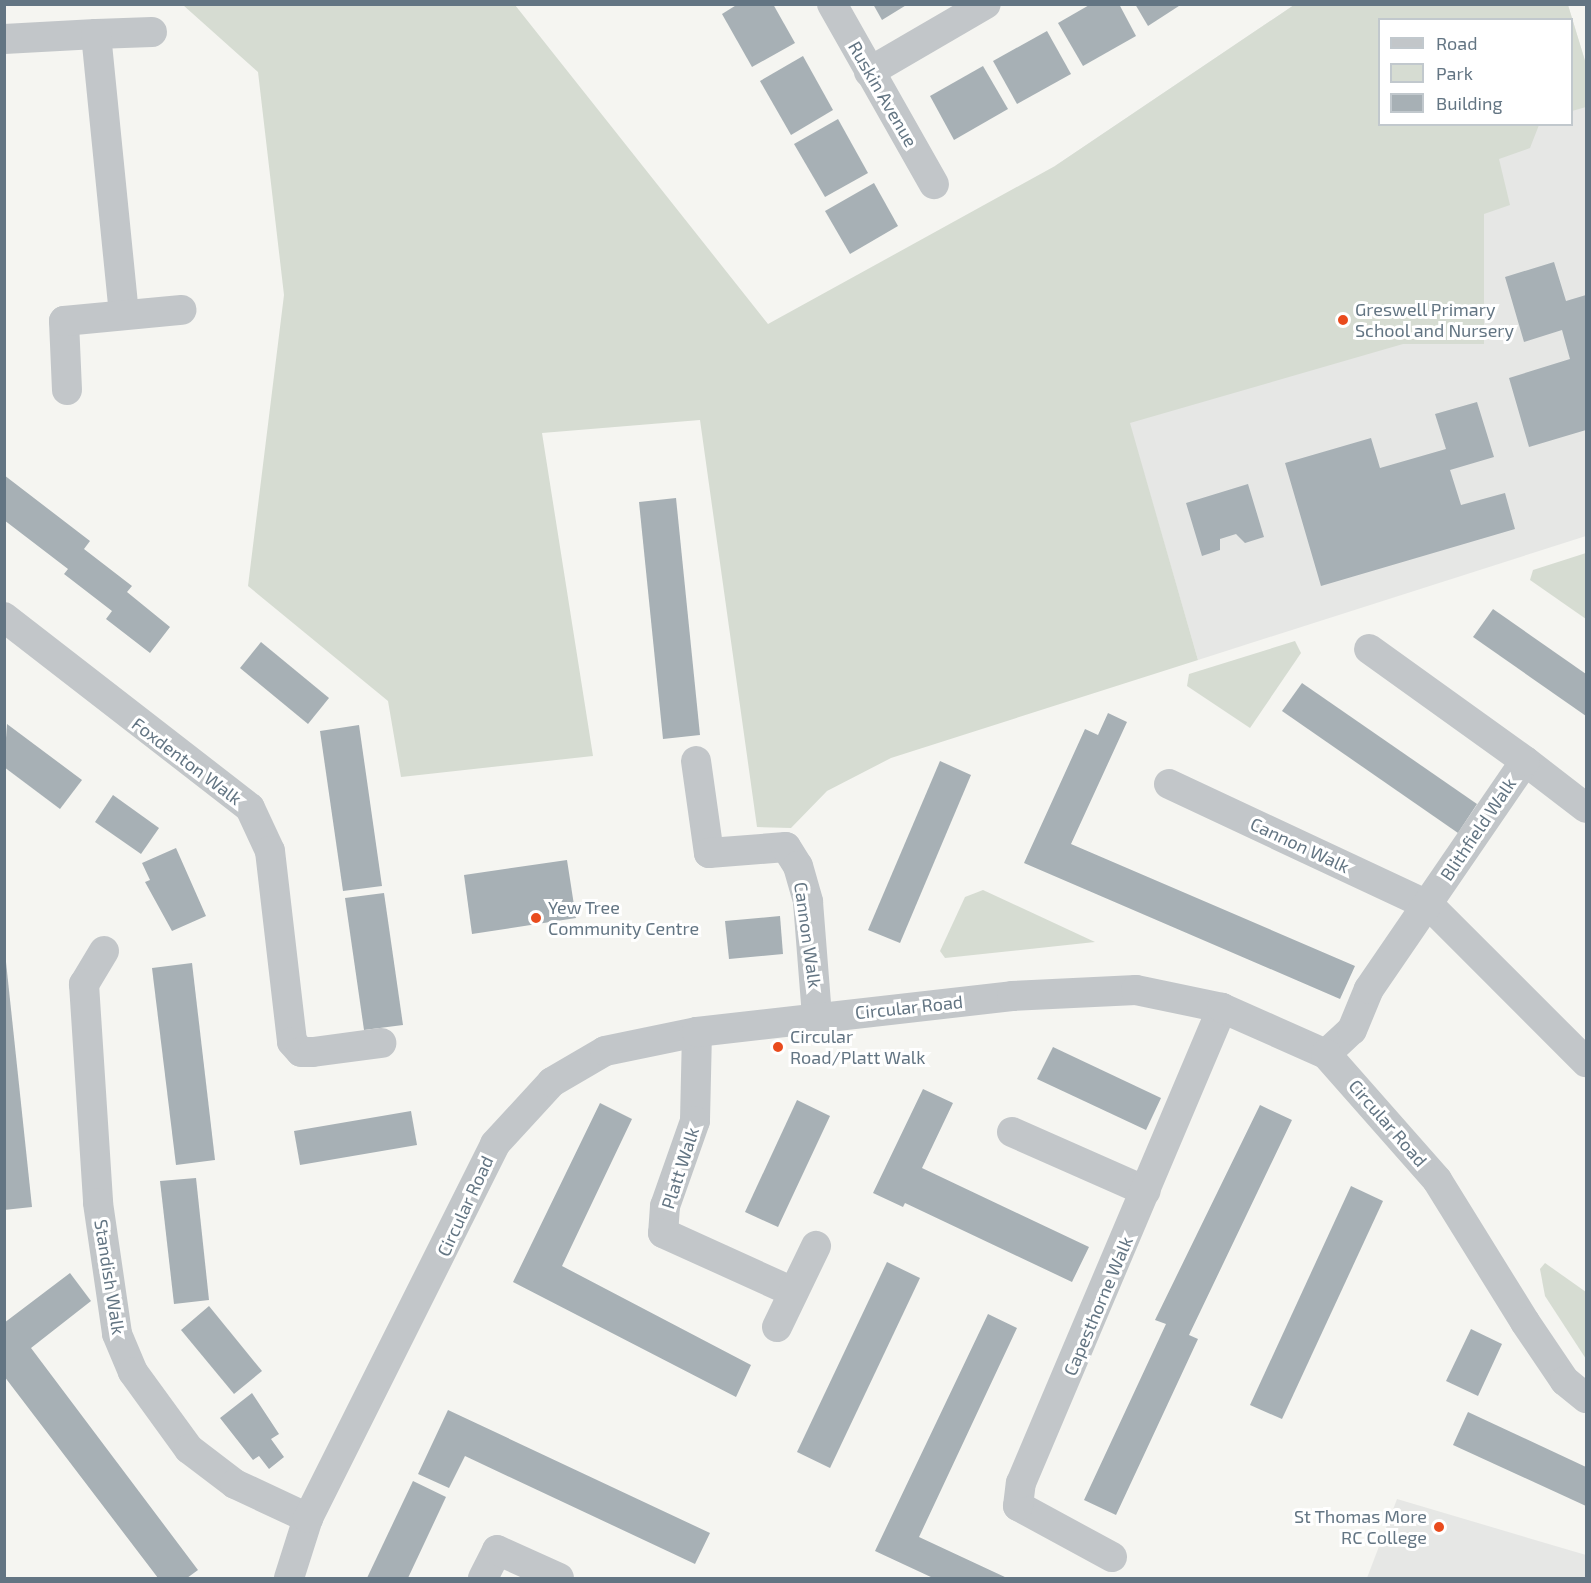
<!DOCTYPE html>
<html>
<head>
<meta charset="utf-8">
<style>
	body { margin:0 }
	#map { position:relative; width:1591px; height:1583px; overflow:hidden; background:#f5f5f1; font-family:"Exo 2",sans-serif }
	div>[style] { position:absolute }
	.built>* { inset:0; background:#e6e7e5 }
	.green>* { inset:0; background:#d6dcd2 }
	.building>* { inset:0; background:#a7b0b5 }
	.minor>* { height:30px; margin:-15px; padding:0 15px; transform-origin:15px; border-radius:15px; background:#c2c6c9 }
	.dots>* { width:16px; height:16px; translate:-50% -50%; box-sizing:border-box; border:3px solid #fff; border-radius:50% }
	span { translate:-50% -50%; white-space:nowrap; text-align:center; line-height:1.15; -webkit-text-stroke:6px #fff; paint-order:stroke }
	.street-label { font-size:18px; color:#637583 }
	.poi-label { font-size:18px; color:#637583 }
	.left { translate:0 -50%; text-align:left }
	.right { translate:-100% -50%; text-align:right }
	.frame { position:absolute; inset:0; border:6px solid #637583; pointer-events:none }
	.legend { position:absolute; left:1378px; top:18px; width:195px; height:108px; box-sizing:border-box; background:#fff; border:2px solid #c1c8cd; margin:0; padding:8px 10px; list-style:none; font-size:18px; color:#637583 }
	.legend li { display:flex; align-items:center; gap:12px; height:30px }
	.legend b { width:30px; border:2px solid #c1c8cd }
</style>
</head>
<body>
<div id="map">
	<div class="built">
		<i style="clip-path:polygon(evenodd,1294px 5px,1568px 5px,1586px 64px,1586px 536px,1198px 660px,1055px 166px,1294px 5px,1380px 20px,1572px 20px,1572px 124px,1380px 124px,1380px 20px)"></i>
		<i style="clip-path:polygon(1397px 1499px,1586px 1555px,1586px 1578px,1367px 1578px)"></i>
	</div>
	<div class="green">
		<i style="clip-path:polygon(183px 5px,515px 5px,768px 324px,1055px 166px,1294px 5px,1568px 5px,1586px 64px,1586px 107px,1572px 111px,1572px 20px,1380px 20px,1380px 124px,1539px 125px,1530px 148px,1499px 159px,1510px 205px,1484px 214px,1484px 344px,1403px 344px,1130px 423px,1198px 660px,891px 758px,827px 791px,791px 828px,757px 827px,700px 420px,542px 433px,593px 756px,401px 777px,388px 701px,248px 586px,284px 295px,258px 72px)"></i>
		<i style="clip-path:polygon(1586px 553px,1586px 619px,1530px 580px,1533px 570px)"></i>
		<i style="clip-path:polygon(1295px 641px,1301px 653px,1250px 728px,1187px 686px,1189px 674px)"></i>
		<i style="clip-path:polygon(983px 890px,1095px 942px,945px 958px,940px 951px,965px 897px)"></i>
		<i style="clip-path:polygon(1545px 1263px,1586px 1292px,1586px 1359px,1545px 1296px,1540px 1269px)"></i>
	</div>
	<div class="building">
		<i style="clip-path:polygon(738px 4px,773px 4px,795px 43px,752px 67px,722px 14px)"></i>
		<i style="clip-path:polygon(873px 4px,908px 4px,882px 20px)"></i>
		<i style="clip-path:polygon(1091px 4px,1119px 4px,1136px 36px,1083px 66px,1058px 23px)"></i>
		<i style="clip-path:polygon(1135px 4px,1182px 4px,1148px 26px)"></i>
		<i style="clip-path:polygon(1047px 31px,1071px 74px,1017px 104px,993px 61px)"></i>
		<i style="clip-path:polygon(803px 56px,833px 110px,791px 135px,760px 81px)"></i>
		<i style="clip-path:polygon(983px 66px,1008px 109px,954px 140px,930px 96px)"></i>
		<i style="clip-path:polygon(838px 119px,868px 173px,825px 197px,794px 144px)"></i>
		<i style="clip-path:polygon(874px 183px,898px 226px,850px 254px,825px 211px)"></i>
		<i style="clip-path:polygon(1554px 262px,1566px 301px,1586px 295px,1586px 430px,1529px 447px,1509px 378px,1570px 359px,1562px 330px,1524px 342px,1505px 277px)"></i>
		<i style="clip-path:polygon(1477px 402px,1494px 457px,1450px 470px,1461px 505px,1505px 493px,1515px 529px,1321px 586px,1285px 463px,1371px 438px,1380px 468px,1446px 449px,1435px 414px)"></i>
		<i style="clip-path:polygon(4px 475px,90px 541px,84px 549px,132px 586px,127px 592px,170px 627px,150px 653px,106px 619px,112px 611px,64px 574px,68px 569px,4px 520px)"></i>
		<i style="clip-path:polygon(1248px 484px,1264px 537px,1245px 543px,1236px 534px,1220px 539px,1220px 550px,1202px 556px,1186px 503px)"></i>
		<i style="clip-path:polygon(676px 498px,700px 735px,663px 739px,639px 502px)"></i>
		<i style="clip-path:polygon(1493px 609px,1586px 674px,1586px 716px,1473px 637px)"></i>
		<i style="clip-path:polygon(261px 642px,329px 698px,308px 724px,240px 668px)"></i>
		<i style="clip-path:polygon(1302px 683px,1477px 804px,1458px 833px,1282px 711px)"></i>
		<i style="clip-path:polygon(1108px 713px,1127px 722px,1071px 844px,1355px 966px,1340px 999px,1024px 863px,1085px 729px,1098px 735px)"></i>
		<i style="clip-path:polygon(7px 724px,82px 780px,60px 809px,4px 767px)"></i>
		<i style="clip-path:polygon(359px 725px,382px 886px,343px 891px,320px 731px)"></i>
		<i style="clip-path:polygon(940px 761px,971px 775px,900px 943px,868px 930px)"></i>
		<i style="clip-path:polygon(113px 795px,159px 828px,141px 854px,95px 822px)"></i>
		<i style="clip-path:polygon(176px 848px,206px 916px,172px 931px,145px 882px,150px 880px,142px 863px)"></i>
		<i style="clip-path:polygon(567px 860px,576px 918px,472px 934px,464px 875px)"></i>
		<i style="clip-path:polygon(384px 893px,403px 1025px,364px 1030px,345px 898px)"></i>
		<i style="clip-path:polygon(780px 916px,783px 954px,729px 959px,725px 921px)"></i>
		<i style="clip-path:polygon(6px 962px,32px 1207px,4px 1210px,4px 963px)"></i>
		<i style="clip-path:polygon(192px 963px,215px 1160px,176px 1165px,152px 968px)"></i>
		<i style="clip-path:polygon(1053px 1047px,1161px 1098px,1146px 1130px,1037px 1079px)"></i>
		<i style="clip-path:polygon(923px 1089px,953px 1103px,922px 1168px,1089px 1247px,1072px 1282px,905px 1203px,903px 1207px,873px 1193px)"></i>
		<i style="clip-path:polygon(797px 1100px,830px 1116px,778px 1227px,745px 1212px)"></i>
		<i style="clip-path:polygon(600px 1103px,632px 1119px,562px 1266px,751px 1365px,736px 1397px,513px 1282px)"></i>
		<i style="clip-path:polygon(1260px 1105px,1292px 1120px,1189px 1335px,1198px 1339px,1116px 1515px,1084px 1500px,1166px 1324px,1155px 1320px)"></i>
		<i style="clip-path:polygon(411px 1111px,417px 1145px,300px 1165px,294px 1131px)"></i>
		<i style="clip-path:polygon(196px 1178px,209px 1300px,174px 1304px,160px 1181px)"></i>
		<i style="clip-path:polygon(1351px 1186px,1383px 1201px,1282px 1419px,1250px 1405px)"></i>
		<i style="clip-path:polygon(887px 1262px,920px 1278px,830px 1468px,797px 1452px)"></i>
		<i style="clip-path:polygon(70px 1273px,91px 1301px,31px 1348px,198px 1570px,187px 1578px,158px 1578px,4px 1376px,4px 1323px)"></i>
		<i style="clip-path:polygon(209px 1306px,262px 1371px,234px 1394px,181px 1330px)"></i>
		<i style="clip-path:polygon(988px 1314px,1017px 1328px,919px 1537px,1007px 1578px,933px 1578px,875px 1551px)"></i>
		<i style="clip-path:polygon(1471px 1329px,1502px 1344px,1478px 1396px,1446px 1381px)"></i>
		<i style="clip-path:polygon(252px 1393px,279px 1434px,271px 1439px,284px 1457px,269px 1469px,259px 1456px,253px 1460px,220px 1418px)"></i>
		<i style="clip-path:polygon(448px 1410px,710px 1533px,695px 1564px,465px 1456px,449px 1488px,418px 1474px)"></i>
		<i style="clip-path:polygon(1468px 1412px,1586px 1467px,1586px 1506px,1453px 1445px)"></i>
		<i style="clip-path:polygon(413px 1481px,446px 1497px,408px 1578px,367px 1578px)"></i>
	</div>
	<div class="minor">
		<i style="left:832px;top:4px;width:207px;rotate:60.5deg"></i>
		<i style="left:96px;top:34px;width:56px;rotate:-2deg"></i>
		<i style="left:4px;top:39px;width:92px;rotate:-3.1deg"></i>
		<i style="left:96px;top:34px;width:282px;rotate:84.3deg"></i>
		<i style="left:869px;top:72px;width:135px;rotate:-30.2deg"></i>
		<i style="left:67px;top:390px;width:69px;rotate:-92.5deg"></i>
		<i style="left:64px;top:321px;width:118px;rotate:-5.4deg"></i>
		<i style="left:4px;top:617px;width:311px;rotate:37.8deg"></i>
		<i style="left:250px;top:808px;width:47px;rotate:65.1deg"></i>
		<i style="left:270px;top:851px;width:192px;rotate:83.4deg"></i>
		<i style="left:292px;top:1042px;width:13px;rotate:48deg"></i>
		<i style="left:301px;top:1052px;width:12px"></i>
		<i style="left:313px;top:1052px;width:69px;rotate:-7.5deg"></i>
		<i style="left:696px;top:761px;width:93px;rotate:82deg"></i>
		<i style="left:709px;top:853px;width:77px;rotate:-4.5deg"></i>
		<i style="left:786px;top:847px;width:22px;rotate:58deg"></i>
		<i style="left:798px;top:866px;width:37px;rotate:74deg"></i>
		<i style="left:808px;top:902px;width:115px;rotate:85.5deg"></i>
		<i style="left:1525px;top:761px;width:77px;rotate:37.6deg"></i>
		<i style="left:1169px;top:784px;width:288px;rotate:25.1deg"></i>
		<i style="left:1430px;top:906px;width:221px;rotate:45deg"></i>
		<i style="left:104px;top:951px;width:39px;rotate:121deg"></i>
		<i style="left:84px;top:984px;width:219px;rotate:86.3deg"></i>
		<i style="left:98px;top:1203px;width:132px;rotate:81.7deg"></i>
		<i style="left:117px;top:1334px;width:41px;rotate:67.2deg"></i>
		<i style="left:133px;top:1372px;width:95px;rotate:54deg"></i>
		<i style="left:189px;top:1449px;width:58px;rotate:37.3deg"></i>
		<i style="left:235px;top:1484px;width:81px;rotate:25deg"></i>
		<i style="left:697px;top:1032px;width:89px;rotate:91.3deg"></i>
		<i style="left:695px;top:1121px;width:90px;rotate:109.4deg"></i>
		<i style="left:665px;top:1206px;width:27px;rotate:94deg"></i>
		<i style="left:663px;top:1233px;width:143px;rotate:24.4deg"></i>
		<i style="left:1326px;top:1054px;width:35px;rotate:-43deg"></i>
		<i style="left:1352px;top:1030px;width:44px;rotate:-67.5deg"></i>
		<i style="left:1369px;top:989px;width:276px;rotate:-55.6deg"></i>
		<i style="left:1525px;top:761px;width:192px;rotate:-144.3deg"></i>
		<i style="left:1012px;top:1132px;width:146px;rotate:23.8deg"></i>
		<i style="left:777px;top:1327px;width:90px;rotate:-64.3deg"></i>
		<i style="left:1112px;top:1557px;width:107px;rotate:-151.5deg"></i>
		<i style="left:1018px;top:1506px;width:23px;rotate:-83deg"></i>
		<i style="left:1021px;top:1483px;width:516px;rotate:-67.06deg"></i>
		<i style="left:289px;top:1578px;width:63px;rotate:-72.4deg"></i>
		<i style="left:308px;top:1518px;width:418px;rotate:-63.4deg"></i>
		<i style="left:495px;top:1144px;width:84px;rotate:-47.4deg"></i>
		<i style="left:552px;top:1082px;width:61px;rotate:-30.3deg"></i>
		<i style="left:605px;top:1051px;width:94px;rotate:-11.7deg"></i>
		<i style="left:697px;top:1032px;width:317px;rotate:-6.5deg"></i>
		<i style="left:1012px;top:996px;width:124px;rotate:-2.8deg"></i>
		<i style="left:1136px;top:990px;width:88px;rotate:11.8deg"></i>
		<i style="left:1222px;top:1008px;width:114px;rotate:23.9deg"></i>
		<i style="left:1326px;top:1054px;width:168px;rotate:48.6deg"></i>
		<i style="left:1437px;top:1180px;width:167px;rotate:58.2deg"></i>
		<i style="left:1525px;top:1322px;width:71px;rotate:55.9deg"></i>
		<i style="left:1565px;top:1381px;width:27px;rotate:39deg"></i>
		<i style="left:483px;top:1578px;width:31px;rotate:-63deg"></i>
		<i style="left:497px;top:1550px;width:68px;rotate:24.3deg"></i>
	</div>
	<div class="dots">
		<i style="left:1343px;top:320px;background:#e94b1d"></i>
		<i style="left:536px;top:918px;background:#e94b1d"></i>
		<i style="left:778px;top:1047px;background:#e94b1d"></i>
		<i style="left:1439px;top:1527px;background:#e94b1d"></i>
	</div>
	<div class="street-label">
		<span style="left:883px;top:94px;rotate:60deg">Ruskin Avenue</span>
		<span style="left:187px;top:761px;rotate:37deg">Foxdenton Walk</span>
		<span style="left:1478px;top:829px;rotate:-56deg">Blithfield Walk</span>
		<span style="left:1300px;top:845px;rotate:25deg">Cannon Walk</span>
		<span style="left:808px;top:935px;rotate:82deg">Cannon Walk</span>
		<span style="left:909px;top:1007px;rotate:-6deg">Circular Road</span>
		<span style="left:1388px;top:1123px;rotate:49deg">Circular Road</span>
		<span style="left:680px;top:1168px;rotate:-72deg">Platt Walk</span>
		<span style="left:465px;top:1206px;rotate:-65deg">Circular Road</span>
		<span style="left:110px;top:1277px;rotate:81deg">Standish Walk</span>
		<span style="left:1098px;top:1306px;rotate:-67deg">Capesthorne Walk</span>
	</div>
	<div class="poi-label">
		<span class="left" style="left:1355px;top:320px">Greswell Primary<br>School and Nursery</span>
		<span class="left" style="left:548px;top:918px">Yew Tree<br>Community Centre</span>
		<span class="left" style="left:790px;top:1047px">Circular<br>Road/Platt Walk</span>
		<span class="right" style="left:1427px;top:1527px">St Thomas More<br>RC College</span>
	</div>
	<div class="frame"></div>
	<ul class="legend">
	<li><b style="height:8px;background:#c2c6c9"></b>Road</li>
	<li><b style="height:16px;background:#d6dcd2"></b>Park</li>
	<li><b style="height:16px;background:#a7b0b5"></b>Building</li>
	</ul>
</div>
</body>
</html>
